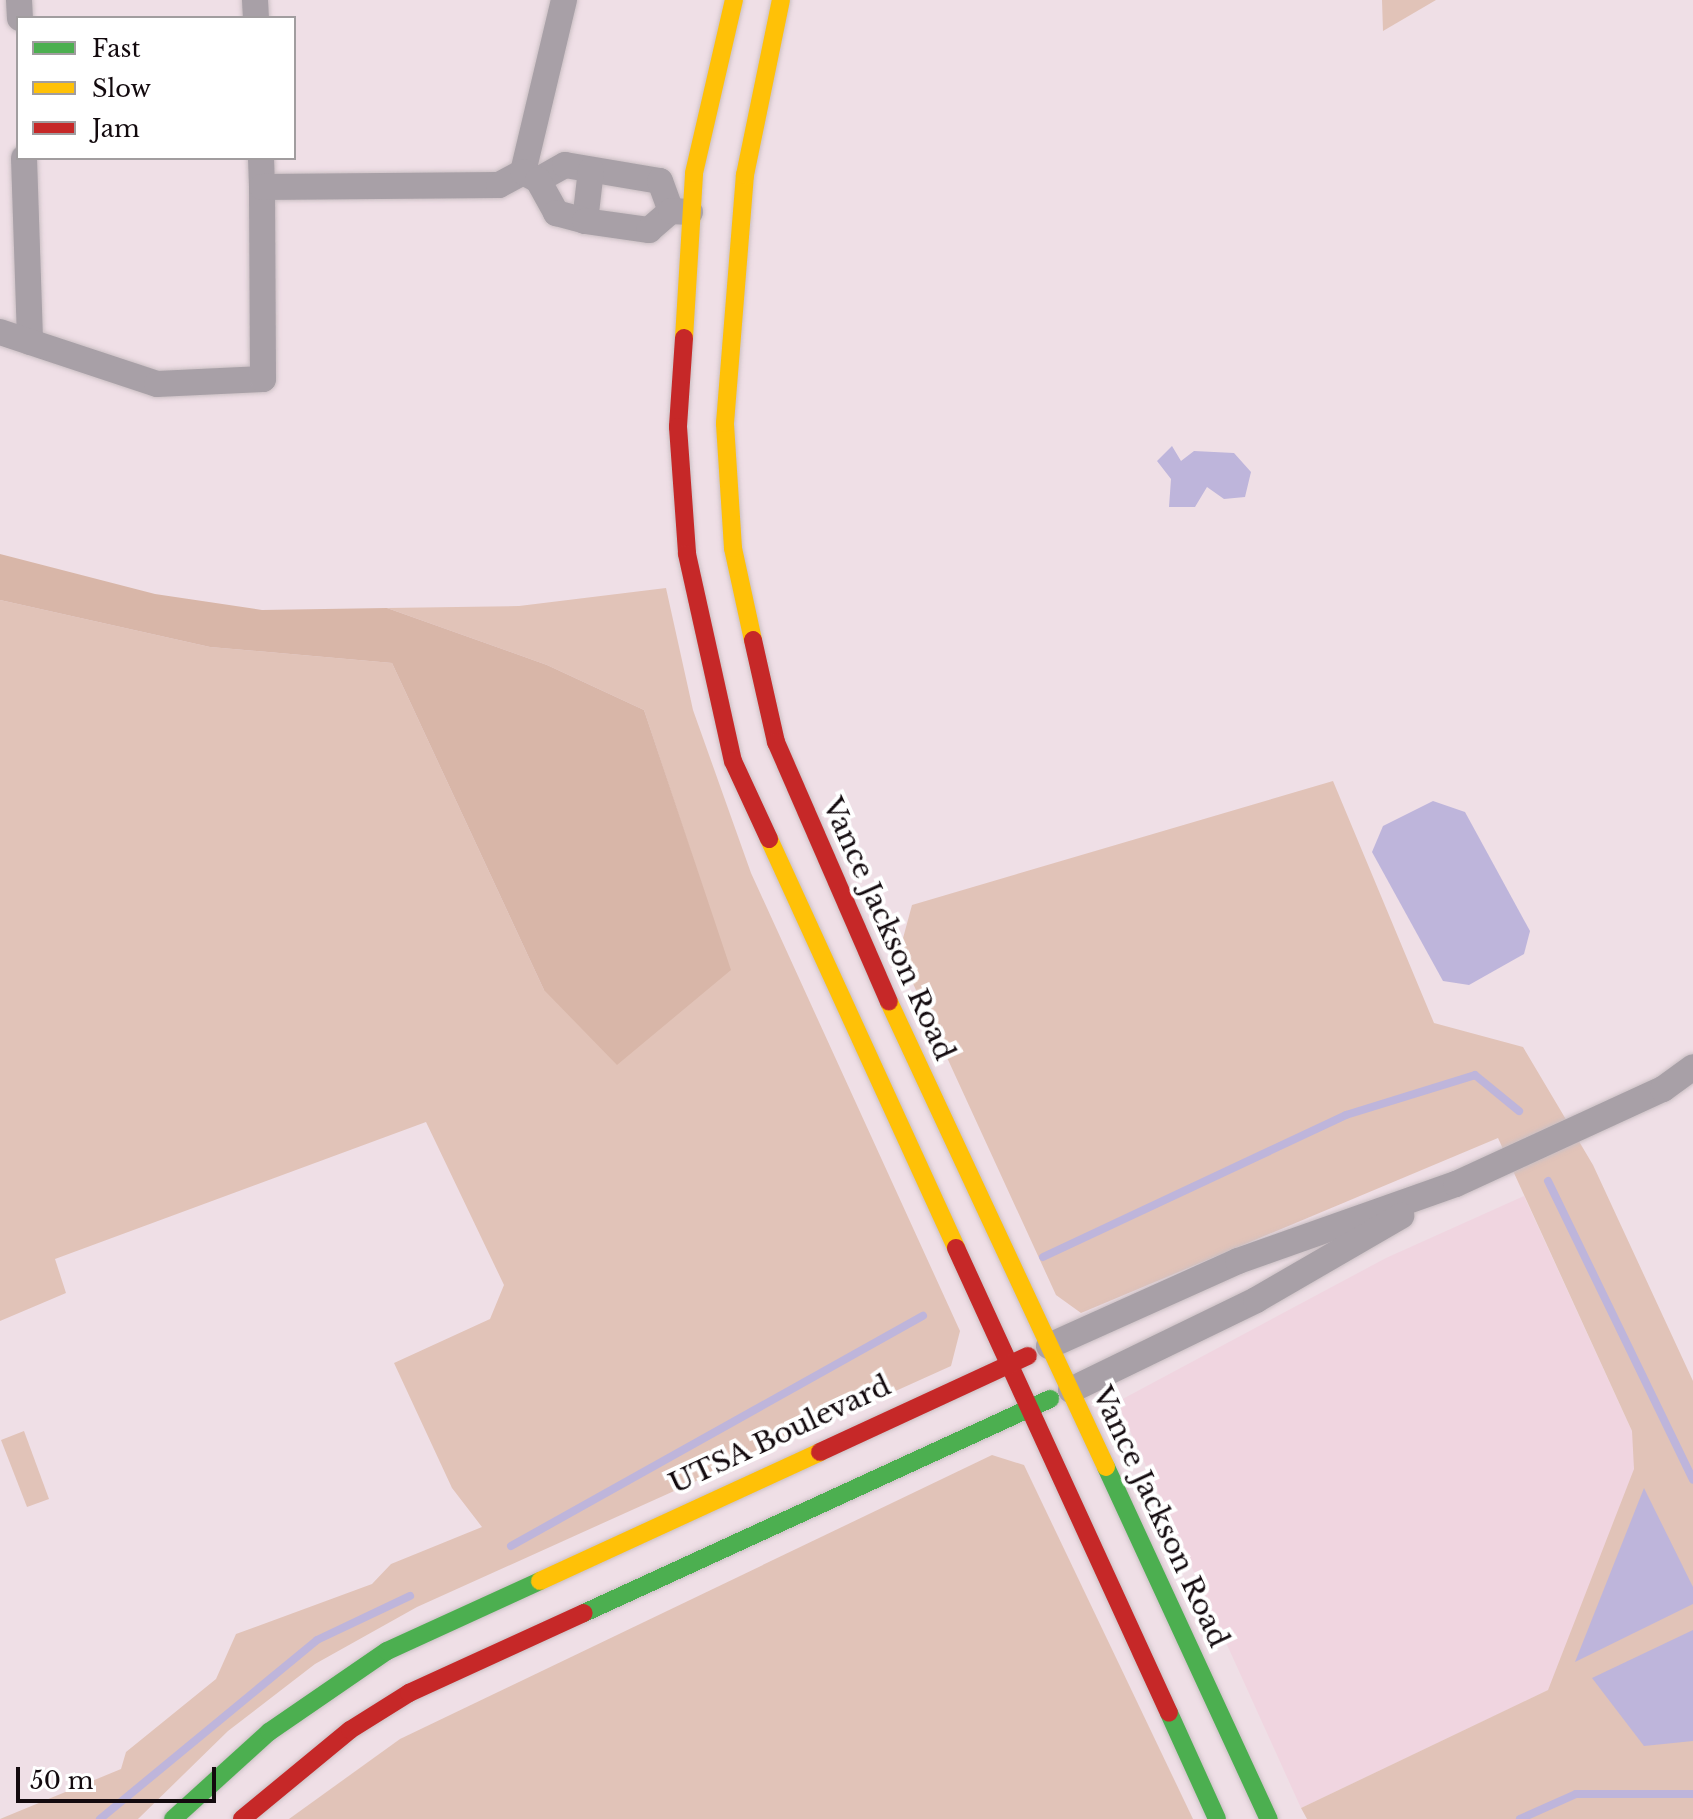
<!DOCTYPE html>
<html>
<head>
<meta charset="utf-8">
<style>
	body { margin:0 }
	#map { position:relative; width:1693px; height:1819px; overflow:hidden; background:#efdfe6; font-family:"Libre Baskerville",serif }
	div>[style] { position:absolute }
	.built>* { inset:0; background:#f0d5e0 }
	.green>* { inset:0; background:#e1c3b8 }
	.forest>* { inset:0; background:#d8b6a8 }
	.water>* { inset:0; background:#beb5db }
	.stream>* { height:8px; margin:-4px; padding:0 4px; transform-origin:4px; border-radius:4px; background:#beb5db }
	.roads { filter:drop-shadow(0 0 2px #cabfc3) drop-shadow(0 0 2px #cabfc3) }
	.street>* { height:26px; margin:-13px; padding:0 13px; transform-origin:13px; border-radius:13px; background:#a8a0a7 }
	.fast>* { height:18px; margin:-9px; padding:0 9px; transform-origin:9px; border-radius:9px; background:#4caf50 }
	.slow>* { height:18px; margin:-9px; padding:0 9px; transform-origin:9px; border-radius:9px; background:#ffc107 }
	.jam>* { height:18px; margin:-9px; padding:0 9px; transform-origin:9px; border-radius:9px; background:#c62828 }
	span { translate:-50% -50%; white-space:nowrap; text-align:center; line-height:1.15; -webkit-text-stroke:8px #fff; paint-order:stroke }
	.street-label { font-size:28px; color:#130a0e }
	.legend { position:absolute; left:16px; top:16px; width:280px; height:144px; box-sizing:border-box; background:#fff; border:2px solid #a19d9f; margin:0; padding:10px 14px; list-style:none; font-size:24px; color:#130a0e }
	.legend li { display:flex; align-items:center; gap:16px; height:40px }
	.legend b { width:40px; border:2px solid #a19d9f }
	.scale { position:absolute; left:16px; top:1767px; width:200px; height:36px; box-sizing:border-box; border:4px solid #130a0e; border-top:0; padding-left:10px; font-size:24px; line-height:28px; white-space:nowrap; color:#130a0e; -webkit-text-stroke:6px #fff; paint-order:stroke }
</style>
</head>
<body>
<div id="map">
	<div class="built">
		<i style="clip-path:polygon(1524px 1196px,1693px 1564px,1693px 1621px,1301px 1808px,1117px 1402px,1386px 1258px)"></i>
	</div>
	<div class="green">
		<i style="clip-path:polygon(1382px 0,1436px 0,1383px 31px)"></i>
		<i style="clip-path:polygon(666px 588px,693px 710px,751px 873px,960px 1331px,951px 1366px,417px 1607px,315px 1664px,228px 1731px,138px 1819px,0 1819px,121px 1769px,126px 1752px,216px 1679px,236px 1634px,372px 1584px,391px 1564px,482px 1527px,452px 1488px,394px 1363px,490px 1319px,504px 1285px,426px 1122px,55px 1259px,66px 1293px,0 1321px,0 600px,210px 647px,392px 663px,544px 990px,730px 970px,644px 710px,547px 665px,387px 608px,519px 606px)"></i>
		<i style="clip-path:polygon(1333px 781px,1434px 1023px,1523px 1047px,1593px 1165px,1693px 1381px,1693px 1819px,1307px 1819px,1301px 1808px,1548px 1690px,1634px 1469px,1632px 1431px,1498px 1138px,1081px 1313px,1056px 1295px,899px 953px,912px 905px)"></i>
		<i style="clip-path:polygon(24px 1431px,49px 1499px,27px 1507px,1px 1440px)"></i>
		<i style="clip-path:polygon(992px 1455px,1024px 1465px,1193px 1819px,289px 1819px,400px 1739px)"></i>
	</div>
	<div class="forest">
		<i style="clip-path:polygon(0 554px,155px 594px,262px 610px,387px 608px,547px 665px,644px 710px,731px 970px,617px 1065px,544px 990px,392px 663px,210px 647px,0 600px)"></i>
	</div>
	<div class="water">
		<i style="clip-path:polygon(1172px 446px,1181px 461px,1194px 451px,1234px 453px,1251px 472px,1245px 497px,1224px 499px,1207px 487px,1195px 507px,1169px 507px,1171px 479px,1157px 461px)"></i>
		<i style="clip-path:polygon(1433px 801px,1465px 812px,1530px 931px,1524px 954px,1469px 985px,1443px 981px,1372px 852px,1383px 826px)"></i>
		<i style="clip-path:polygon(1644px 1488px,1693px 1587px,1693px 1604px,1575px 1662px)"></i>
		<i style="clip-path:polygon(1693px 1630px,1693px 1741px,1644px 1746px,1592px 1678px)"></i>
	</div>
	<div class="stream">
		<i style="left:1548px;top:1181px;width:332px;rotate:64.1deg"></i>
		<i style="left:1043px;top:1257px;width:335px;rotate:-25.1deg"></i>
		<i style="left:1346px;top:1115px;width:135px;rotate:-17.2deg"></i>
		<i style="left:1475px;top:1075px;width:57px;rotate:39.3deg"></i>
		<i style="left:511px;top:1546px;width:472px;rotate:-29.2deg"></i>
		<i style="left:100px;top:1819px;width:281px;rotate:-39.5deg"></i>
		<i style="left:317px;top:1640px;width:103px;rotate:-25.3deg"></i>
		<i style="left:1520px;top:1819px;width:61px;rotate:-24.1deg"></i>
		<i style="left:1576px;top:1794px;width:117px"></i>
	</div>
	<div class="roads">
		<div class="street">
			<i style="left:19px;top:0;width:18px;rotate:87deg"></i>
			<i style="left:255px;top:0;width:18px;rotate:87deg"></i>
			<i style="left:24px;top:158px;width:184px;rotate:88.1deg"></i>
			<i style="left:261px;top:158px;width:29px;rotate:88deg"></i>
			<i style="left:523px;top:172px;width:177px;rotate:-76.6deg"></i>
			<i style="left:538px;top:180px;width:31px;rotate:-29deg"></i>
			<i style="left:565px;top:165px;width:96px;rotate:9.6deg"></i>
			<i style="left:660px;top:181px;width:32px;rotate:70deg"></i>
			<i style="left:585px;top:221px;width:51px;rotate:-83.3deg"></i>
			<i style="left:0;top:332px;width:165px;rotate:18.3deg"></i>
			<i style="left:157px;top:384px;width:106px;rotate:-2.7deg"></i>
			<i style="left:263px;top:379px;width:192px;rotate:-90.3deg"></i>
			<i style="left:262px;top:187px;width:237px;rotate:-0.5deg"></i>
			<i style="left:499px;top:185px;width:27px;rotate:-28deg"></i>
			<i style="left:523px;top:172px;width:17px;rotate:28deg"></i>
			<i style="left:538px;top:180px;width:38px;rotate:61deg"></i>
			<i style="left:556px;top:213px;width:30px;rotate:15deg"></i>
			<i style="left:585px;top:221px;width:65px;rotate:8deg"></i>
			<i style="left:649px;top:230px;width:29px;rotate:-41deg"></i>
			<i style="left:671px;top:211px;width:19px;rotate:3deg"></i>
			<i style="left:1049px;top:1346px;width:207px;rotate:-24.2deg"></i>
			<i style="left:1238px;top:1261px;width:231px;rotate:-19.5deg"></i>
			<i style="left:1456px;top:1184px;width:228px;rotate:-24.7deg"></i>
			<i style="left:1663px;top:1089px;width:37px;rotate:-36deg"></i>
			<i style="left:1071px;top:1390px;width:206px;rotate:-25.9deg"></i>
			<i style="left:1256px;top:1300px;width:168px;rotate:-30.1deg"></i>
		</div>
		<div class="fast">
			<i style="left:1106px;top:1467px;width:388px;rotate:65.2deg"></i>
			<i style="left:584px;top:1613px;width:513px;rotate:-24.67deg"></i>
			<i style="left:1169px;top:1713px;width:116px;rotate:65.6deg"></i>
			<i style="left:173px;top:1819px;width:130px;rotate:-42.2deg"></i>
			<i style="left:269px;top:1732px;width:143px;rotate:-34.5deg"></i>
			<i style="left:387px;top:1651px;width:168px;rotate:-24.6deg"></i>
		</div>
		<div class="slow">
			<i style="left:684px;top:338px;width:165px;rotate:-86.5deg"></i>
			<i style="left:694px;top:173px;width:178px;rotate:-77deg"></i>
			<i style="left:753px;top:640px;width:94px;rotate:-102.3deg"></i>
			<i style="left:733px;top:548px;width:125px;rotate:-93.7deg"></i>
			<i style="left:725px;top:423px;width:249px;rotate:-85.4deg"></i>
			<i style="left:745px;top:175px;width:179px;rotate:-78.4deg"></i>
			<i style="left:769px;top:839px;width:450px;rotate:65.4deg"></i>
			<i style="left:889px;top:1002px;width:513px;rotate:64.98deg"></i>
			<i style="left:540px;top:1581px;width:308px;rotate:-24.7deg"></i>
		</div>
		<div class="jam">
			<i style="left:684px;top:338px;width:89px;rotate:93.9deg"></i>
			<i style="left:678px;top:427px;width:127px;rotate:85.9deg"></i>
			<i style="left:687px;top:554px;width:212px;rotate:77.5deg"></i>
			<i style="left:733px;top:761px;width:86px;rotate:65.2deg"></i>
			<i style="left:753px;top:640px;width:105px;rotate:77.3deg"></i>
			<i style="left:776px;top:742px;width:283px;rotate:66.5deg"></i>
			<i style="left:956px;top:1248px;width:511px;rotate:65.39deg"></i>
			<i style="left:820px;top:1452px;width:229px;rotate:-24.8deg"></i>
			<i style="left:242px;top:1819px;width:140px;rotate:-39.5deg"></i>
			<i style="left:350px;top:1730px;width:70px;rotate:-32.1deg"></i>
			<i style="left:409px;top:1693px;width:192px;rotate:-24.6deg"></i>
		</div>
	</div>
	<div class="street-label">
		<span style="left:888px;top:929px;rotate:66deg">Vance Jackson Road</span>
		<span style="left:780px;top:1435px;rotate:-25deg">UTSA Boulevard</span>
		<span style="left:1160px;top:1517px;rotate:65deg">Vance Jackson Road</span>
	</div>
	<ul class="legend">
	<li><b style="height:10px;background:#4caf50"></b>Fast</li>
	<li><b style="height:10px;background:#ffc107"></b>Slow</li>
	<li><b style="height:10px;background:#c62828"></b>Jam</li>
	</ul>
	<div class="scale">50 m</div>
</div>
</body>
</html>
